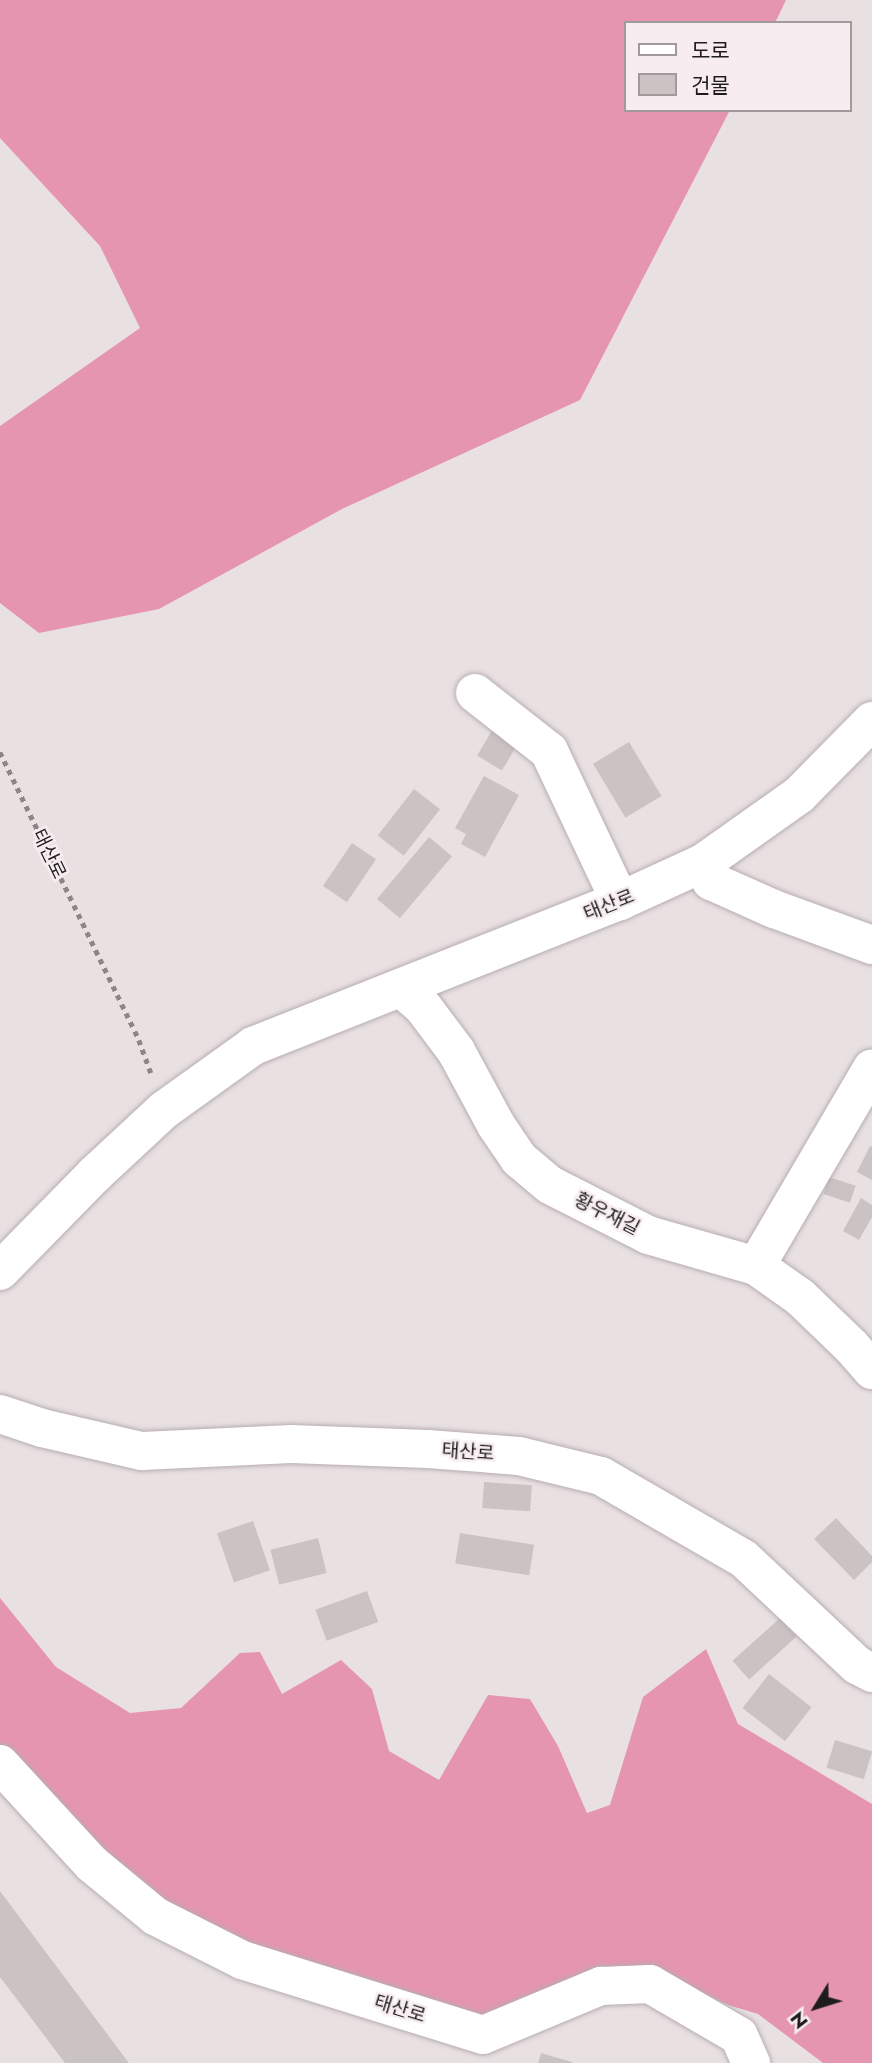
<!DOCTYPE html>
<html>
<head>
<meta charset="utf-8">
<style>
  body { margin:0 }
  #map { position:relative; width:872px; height:2063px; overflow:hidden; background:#e9e0e2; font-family:Jost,"Noto Sans KR",sans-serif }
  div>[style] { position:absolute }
  .forest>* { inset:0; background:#e595b0 }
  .building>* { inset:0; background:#cbc2c4; transform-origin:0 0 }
  .path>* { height:4.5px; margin-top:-2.25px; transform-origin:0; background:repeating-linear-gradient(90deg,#8c8687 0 5px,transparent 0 10px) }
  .roads { filter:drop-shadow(0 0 2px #b7adb0) drop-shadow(0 0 2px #b7adb0) }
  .street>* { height:38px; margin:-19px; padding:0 19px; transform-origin:19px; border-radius:19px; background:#fff }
  .secondary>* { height:38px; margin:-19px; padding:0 19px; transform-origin:19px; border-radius:19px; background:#fff }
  span { translate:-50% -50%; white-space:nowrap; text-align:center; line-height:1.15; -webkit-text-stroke:5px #f7edf0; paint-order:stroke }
  .street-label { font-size:19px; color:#1f1c1d }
  .legend { position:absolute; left:624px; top:21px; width:228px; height:91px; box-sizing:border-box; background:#f7edf0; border:2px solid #a1999c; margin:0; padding:9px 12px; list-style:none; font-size:21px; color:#1f1c1d }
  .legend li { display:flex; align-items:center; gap:14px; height:35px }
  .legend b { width:35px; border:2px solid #a1999c }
  .north { position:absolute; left:781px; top:1972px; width:70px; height:70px; -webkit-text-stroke:5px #f7edf0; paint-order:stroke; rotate:232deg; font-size:19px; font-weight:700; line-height:28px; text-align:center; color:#1f1c1d }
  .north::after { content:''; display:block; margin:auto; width:24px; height:32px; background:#1f1c1d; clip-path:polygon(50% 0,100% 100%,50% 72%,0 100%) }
</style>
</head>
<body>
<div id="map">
  <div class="forest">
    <i style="clip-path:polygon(0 0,786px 0,775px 23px,625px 23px,625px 110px,730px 110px,580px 400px,342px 509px,159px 609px,39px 633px,0 603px,0 426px,140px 328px,100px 246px,0 138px)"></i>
    <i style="clip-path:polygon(0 1598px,56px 1667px,130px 1713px,181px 1708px,240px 1653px,260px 1652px,282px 1694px,341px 1660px,372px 1689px,389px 1751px,439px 1780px,488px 1695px,530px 1699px,558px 1746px,587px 1813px,610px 1805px,643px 1697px,706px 1649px,738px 1724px,872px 1804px,872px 2063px,823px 2063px,758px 2014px,728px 2005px,650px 1969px,476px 2020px,268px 1954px,175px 1912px,105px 1856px,0 1747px)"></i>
  </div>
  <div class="building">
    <i style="left:493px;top:729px;width:29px;height:31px;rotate:31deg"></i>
    <i style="left:629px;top:742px;width:63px;height:42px;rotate:59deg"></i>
    <i style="clip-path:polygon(484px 776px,519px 795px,485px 857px,461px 844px,466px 834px,455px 828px)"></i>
    <i style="left:414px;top:789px;width:33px;height:59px;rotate:38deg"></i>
    <i style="left:429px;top:837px;width:30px;height:81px;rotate:40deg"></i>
    <i style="left:352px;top:843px;width:29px;height:52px;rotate:34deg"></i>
    <i style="clip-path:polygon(870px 1146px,872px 1147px,872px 1180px,857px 1172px)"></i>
    <i style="left:829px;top:1177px;width:28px;height:18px;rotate:18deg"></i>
    <i style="clip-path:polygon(861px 1198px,872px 1205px,872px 1217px,859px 1240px,843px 1231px)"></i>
    <i style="left:484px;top:1482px;width:48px;height:26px;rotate:4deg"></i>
    <i style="clip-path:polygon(836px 1518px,872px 1556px,872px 1562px,854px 1580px,814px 1539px)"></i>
    <i style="left:253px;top:1521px;width:52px;height:38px;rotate:71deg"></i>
    <i style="left:460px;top:1533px;width:75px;height:31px;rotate:9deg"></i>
    <i style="left:318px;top:1538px;width:36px;height:49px;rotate:76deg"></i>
    <i style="left:367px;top:1591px;width:33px;height:55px;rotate:70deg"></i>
    <i style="left:780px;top:1618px;width:25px;height:64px;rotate:48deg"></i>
    <i style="left:769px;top:1674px;width:54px;height:43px;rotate:38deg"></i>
    <i style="left:835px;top:1740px;width:39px;height:29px;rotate:17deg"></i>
    <i style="clip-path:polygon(0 1891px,129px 2063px,65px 2063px,0 1977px)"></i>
    <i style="clip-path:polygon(541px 2053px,572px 2062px,572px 2063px,538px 2063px)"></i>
  </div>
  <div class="path">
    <i style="left:0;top:752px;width:320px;rotate:64.2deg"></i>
    <i style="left:139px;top:1040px;width:35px;rotate:70deg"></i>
  </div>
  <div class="roads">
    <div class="street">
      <i style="left:475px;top:693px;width:94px;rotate:38.1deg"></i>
      <i style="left:549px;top:751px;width:166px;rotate:64.7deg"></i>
      <i style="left:703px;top:863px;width:20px;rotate:66deg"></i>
      <i style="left:711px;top:881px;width:69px;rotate:24deg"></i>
      <i style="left:774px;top:909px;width:104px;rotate:20.2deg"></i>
      <i style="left:401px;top:988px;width:29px;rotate:41deg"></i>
      <i style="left:423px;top:1007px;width:55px;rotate:53.1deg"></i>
      <i style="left:456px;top:1051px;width:84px;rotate:61.6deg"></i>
      <i style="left:496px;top:1125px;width:41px;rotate:55.9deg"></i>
      <i style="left:519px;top:1159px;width:40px;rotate:40deg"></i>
      <i style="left:550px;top:1185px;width:110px;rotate:27deg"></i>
      <i style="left:648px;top:1235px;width:112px;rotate:16deg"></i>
      <i style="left:756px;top:1266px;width:54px;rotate:35.2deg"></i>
      <i style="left:800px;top:1297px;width:71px;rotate:43.9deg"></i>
      <i style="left:851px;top:1346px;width:32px;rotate:49deg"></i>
      <i style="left:756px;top:1266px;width:229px;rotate:-59.6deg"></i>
      <i style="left:0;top:1414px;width:44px;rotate:18.4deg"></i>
      <i style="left:42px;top:1428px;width:103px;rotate:13deg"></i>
      <i style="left:142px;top:1451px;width:149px;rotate:-2.7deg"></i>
      <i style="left:291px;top:1444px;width:137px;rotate:2.1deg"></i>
      <i style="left:428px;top:1449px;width:91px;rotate:4.4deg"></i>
      <i style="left:519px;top:1456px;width:84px;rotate:13.7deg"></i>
      <i style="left:601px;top:1476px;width:165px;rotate:30.1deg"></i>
      <i style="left:744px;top:1559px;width:155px;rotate:43.2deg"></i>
      <i style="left:857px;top:1665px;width:17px;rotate:28deg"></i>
      <i style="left:0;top:1764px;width:136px;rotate:47.4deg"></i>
      <i style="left:92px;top:1864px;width:82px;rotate:39.5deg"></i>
      <i style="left:155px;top:1916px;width:97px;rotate:26.8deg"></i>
      <i style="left:242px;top:1960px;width:252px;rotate:17.3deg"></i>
      <i style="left:483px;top:2035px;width:128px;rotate:-22.6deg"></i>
      <i style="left:601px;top:1986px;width:49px;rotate:-2.3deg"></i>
      <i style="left:650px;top:1984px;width:103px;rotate:30.3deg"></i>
      <i style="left:739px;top:2036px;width:30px;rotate:66deg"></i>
    </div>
    <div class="secondary">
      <i style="left:0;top:1271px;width:134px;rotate:-45.6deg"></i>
      <i style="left:94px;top:1175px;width:96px;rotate:-42.9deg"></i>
      <i style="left:164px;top:1110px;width:110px;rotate:-35.7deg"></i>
      <i style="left:253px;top:1046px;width:395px;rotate:-21.6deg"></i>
      <i style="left:620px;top:901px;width:91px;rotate:-24.6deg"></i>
      <i style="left:703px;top:863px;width:118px;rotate:-35.3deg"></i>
      <i style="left:799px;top:795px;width:104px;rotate:-45.4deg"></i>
    </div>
  </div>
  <div class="street-label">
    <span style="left:49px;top:854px;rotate:64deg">태산로</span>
    <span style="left:609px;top:905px;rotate:-22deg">태산로</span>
    <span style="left:607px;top:1214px;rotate:27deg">황우재길</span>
    <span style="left:468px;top:1452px;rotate:4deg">태산로</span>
    <span style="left:400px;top:2009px;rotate:17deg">태산로</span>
  </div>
  <ul class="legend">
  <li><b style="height:9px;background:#fff"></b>도로</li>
  <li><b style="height:19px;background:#cbc2c4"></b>건물</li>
  </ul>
  <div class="north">N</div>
</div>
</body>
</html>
